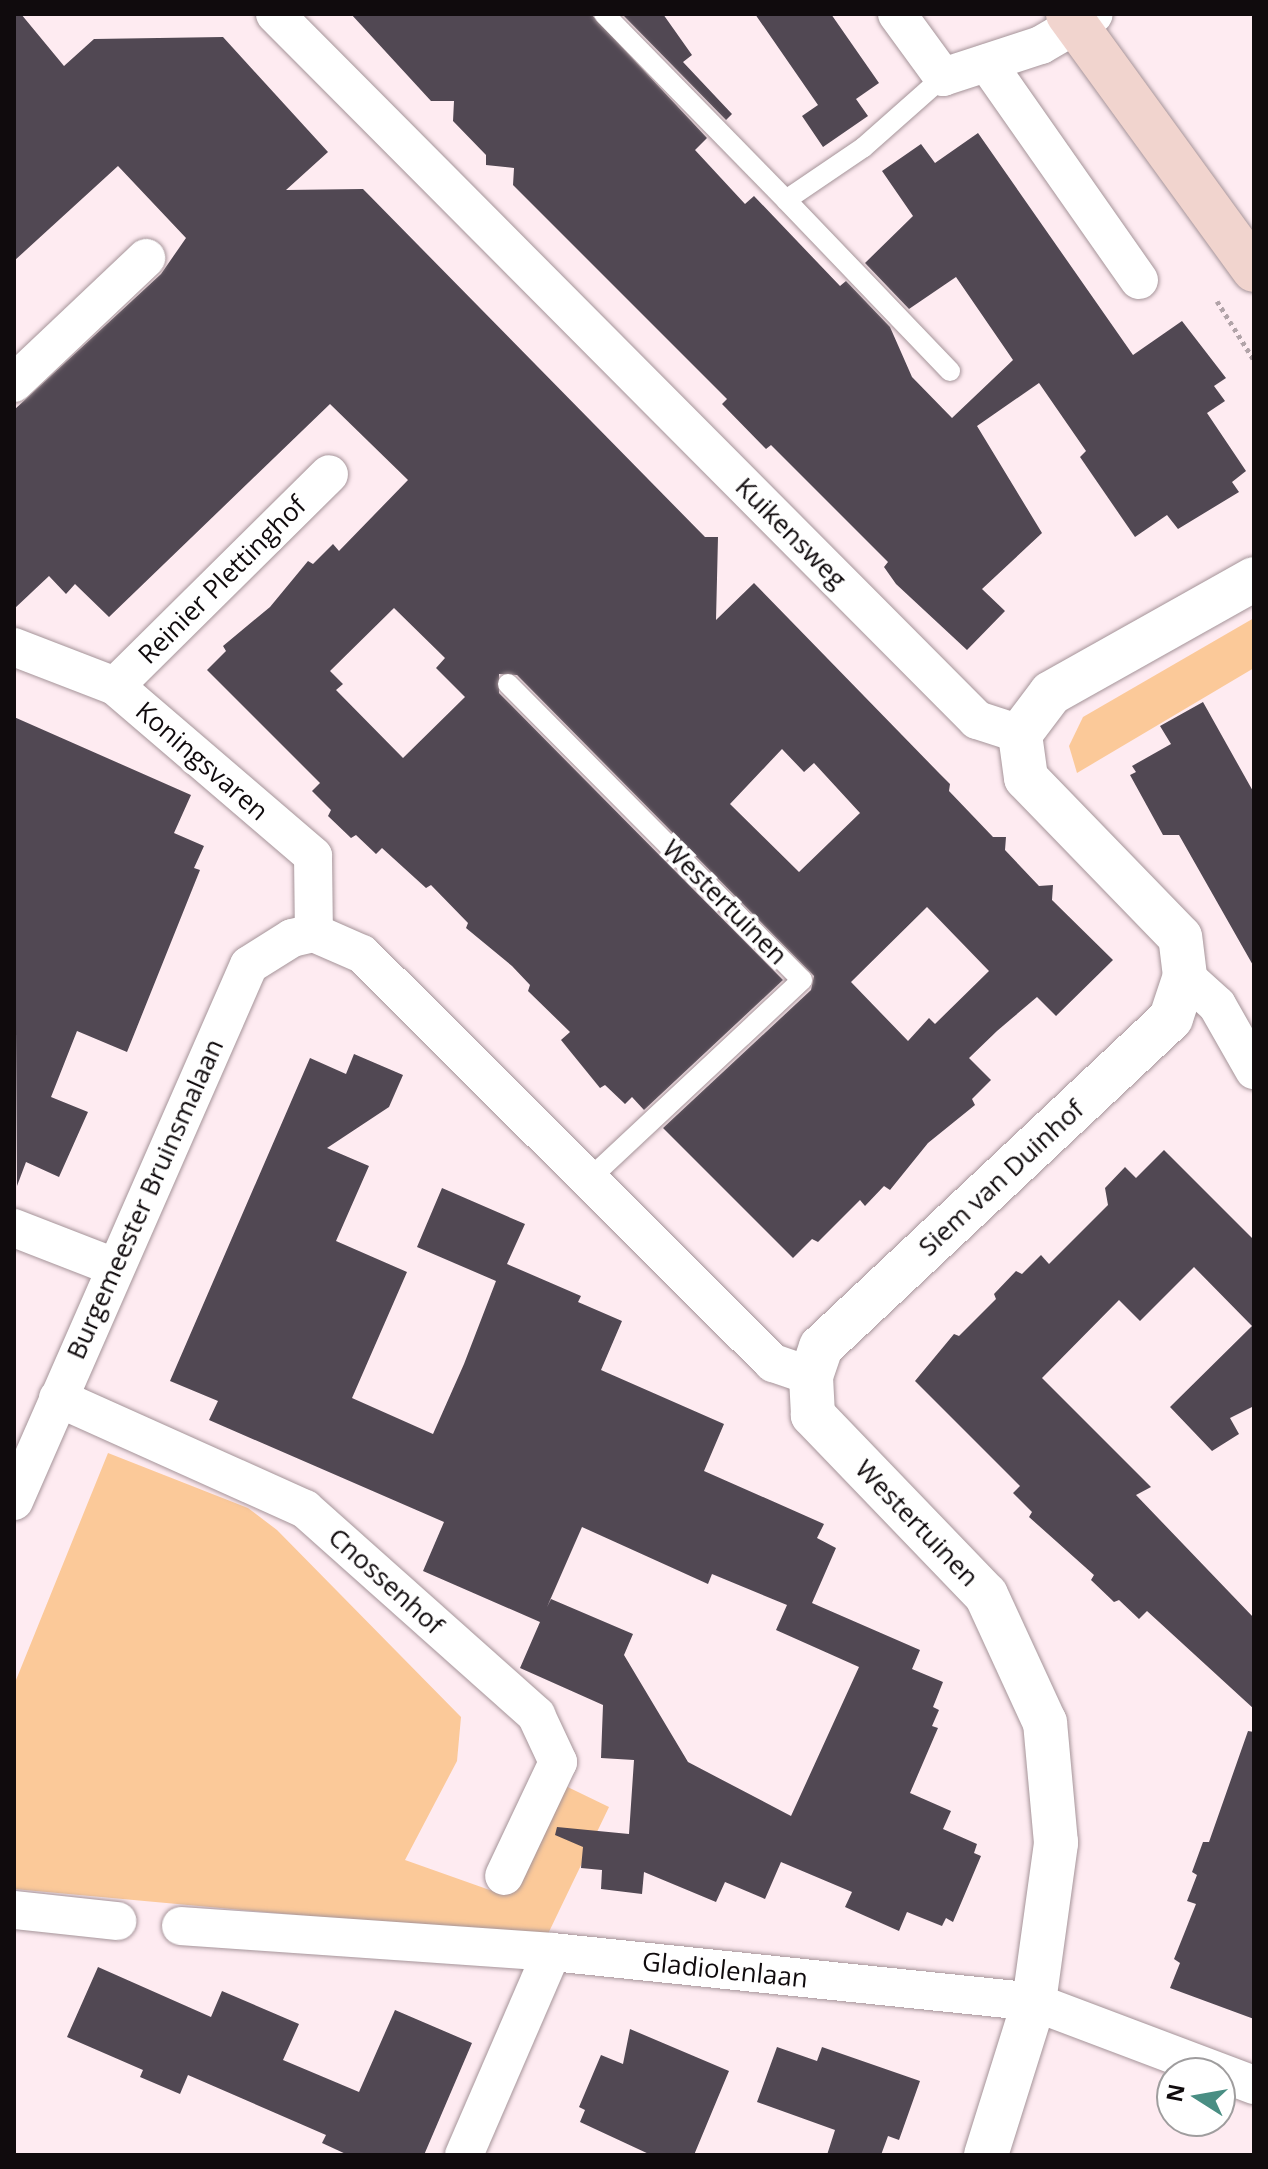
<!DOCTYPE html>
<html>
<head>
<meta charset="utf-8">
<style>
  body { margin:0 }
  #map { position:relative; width:1268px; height:2169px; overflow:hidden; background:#feebf1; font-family:"Open Sans",sans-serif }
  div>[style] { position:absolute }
  .green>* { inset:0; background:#fbc999 }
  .building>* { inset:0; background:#514853 }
  .path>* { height:5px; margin-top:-2.5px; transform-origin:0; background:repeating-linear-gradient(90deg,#b1a3a8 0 4px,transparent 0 8px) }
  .roads { filter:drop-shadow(0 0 2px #a59499) drop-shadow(0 0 2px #a59499) }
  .service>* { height:20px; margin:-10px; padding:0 10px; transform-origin:10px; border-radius:10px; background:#fff }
  .minor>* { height:38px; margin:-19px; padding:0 19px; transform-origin:19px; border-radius:19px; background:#fff }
  .tertiary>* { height:44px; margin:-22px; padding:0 22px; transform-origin:22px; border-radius:22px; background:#fff }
  .secondary>* { height:44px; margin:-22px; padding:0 22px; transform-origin:22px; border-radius:22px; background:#f1d4ce }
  span { translate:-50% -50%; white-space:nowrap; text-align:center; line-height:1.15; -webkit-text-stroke:8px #fff; paint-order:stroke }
  .street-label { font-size:26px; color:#100b0d }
  .frame { position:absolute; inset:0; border:16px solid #100b0d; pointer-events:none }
  .north { position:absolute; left:1156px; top:2057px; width:80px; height:80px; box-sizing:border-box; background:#fff; border:2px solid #9f9d9e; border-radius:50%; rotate:281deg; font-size:22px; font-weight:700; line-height:32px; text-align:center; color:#100b0d }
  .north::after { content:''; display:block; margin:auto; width:28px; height:36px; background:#498e83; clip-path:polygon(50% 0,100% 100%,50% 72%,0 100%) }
</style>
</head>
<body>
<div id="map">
  <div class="green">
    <i style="clip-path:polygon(1254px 618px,1254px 668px,1077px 773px,1069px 746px,1083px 717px)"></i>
    <i style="clip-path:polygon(108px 1453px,248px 1508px,277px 1530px,461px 1717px,457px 1761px,405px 1860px,501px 1894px,547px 1777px,609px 1807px,546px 1938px,14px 1889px,14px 1685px)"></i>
  </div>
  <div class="building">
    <i style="clip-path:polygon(evenodd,14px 14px,21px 14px,64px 66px,94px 39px,223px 37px,328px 152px,286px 190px,363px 189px,705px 537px,718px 537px,716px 620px,754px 583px,938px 772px,950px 784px,949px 791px,993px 837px,1006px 837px,1005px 850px,1039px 886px,1053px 885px,1052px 900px,1113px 960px,1056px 1016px,1037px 997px,997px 1031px,969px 1058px,991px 1080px,972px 1099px,975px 1105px,928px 1143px,890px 1190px,884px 1186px,865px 1206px,860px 1200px,818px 1242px,812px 1239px,793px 1258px,663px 1128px,811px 990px,814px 976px,517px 675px,499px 674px,499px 693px,783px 980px,644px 1110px,632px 1097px,625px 1104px,605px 1085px,600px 1088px,561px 1040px,570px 1032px,528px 991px,530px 985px,512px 966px,466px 928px,468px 923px,431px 885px,426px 888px,382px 848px,376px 854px,356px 835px,351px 838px,328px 816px,331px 810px,312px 791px,320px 783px,207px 670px,226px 651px,223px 646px,270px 607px,308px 561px,313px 564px,333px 544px,339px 551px,408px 480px,330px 404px,109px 617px,75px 584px,66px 594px,49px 576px,14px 609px,14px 410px,161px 274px,186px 238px,118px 166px,14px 261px,14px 14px,394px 608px,445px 658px,436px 668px,465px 697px,403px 758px,336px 690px,343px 684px,330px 671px,394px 608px,14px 14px,782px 749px,804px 772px,814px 763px,860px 813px,799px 872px,730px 804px,782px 749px,14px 14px,927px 907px,989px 971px,935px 1024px,929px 1018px,908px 1041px,851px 982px,927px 907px)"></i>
    <i style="clip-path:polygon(351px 14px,591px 14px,707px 138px,695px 150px,745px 204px,754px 196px,840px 286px,846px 281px,890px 327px,912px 377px,952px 418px,1013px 360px,956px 277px,909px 309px,865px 263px,913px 216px,882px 171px,921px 144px,935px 163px,978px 133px,1133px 355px,1182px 321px,1226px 378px,1214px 386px,1225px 401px,1207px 413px,1246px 471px,1232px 482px,1239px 492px,1178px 529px,1167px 515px,1135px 537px,1080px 457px,1086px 451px,1039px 383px,977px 426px,1042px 533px,982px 589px,1005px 611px,967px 650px,896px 584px,884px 567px,888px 562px,771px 445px,766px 449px,722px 404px,727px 399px,513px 185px,514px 168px,486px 165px,486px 155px,453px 121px,454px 101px,431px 101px)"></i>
    <i style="clip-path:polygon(622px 14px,663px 14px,692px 55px,683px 62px,732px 114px,726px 120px)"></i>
    <i style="clip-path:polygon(755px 14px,831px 14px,879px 83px,856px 99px,868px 116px,823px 147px,802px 116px,818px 105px)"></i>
    <i style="clip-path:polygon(1203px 702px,1254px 793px,1254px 967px,1179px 835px,1163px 835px,1130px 775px,1136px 772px,1132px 766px,1171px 744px,1160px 726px)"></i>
    <i style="clip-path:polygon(14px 717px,191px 795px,174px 833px,204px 846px,194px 868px,200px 870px,127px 1052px,77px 1031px,51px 1097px,88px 1112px,59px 1177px,26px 1162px,17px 1186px)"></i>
    <i style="clip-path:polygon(evenodd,354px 1054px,403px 1075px,389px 1107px,327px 1148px,369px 1166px,336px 1241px,407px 1272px,352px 1398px,433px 1434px,464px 1364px,496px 1281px,417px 1247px,442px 1188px,525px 1224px,507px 1264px,581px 1296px,578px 1302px,622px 1321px,601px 1370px,724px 1424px,704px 1471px,824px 1524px,817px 1538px,836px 1548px,812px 1603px,920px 1650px,912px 1669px,943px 1682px,933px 1707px,939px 1710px,932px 1726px,938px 1728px,910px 1793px,951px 1811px,943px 1829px,977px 1844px,974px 1853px,981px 1856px,953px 1922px,946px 1918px,942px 1926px,907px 1912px,899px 1931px,845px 1907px,852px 1892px,781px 1862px,765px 1899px,725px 1882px,716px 1902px,644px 1872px,642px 1894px,601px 1889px,602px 1870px,581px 1868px,583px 1847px,555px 1835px,557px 1827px,629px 1834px,634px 1760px,601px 1758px,603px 1705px,520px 1668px,540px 1622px,423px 1571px,444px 1522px,209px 1420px,218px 1401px,170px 1381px,310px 1058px,346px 1074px,354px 1054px,582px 1527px,708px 1584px,712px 1574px,787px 1605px,776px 1630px,859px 1667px,791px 1816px,688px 1762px,624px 1655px,633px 1634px,551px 1599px,547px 1607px,582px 1527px)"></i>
    <i style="clip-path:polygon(1164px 1150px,1254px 1240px,1254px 1406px,1230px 1418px,1239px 1434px,1212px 1451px,1170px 1407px,1252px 1326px,1194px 1267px,1140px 1321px,1119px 1300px,1042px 1378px,1151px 1487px,1136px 1495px,1254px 1618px,1254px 1709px,1147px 1611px,1139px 1619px,1119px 1600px,1114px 1602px,1091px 1580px,1094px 1575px,1029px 1517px,1032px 1512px,1013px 1493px,1020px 1486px,915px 1381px,954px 1334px,959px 1336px,996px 1299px,994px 1294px,1016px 1271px,1022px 1274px,1041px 1255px,1049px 1264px,1108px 1205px,1105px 1188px,1125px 1167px,1136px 1178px)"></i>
    <i style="clip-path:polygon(1248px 1731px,1254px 1732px,1254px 2019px,1170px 1988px,1180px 1963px,1174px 1959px,1196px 1904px,1187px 1901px,1197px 1875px,1192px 1872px,1203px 1842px,1209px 1842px)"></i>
    <i style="clip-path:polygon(98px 1967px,211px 2017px,222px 1991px,299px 2024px,283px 2060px,359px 2092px,395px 2010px,472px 2043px,424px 2155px,348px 2155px,322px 2143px,326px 2135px,188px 2075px,180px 2094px,140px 2077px,143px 2070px,67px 2037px)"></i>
    <i style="clip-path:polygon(630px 2029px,729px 2071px,694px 2155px,651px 2155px,580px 2122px,585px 2110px,579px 2107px,601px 2055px,623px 2064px)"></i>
    <i style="clip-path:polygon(777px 2047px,817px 2061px,822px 2047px,920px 2081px,899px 2140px,888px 2136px,881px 2155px,827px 2155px,835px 2130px,757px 2102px)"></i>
  </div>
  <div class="path">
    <i style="left:1217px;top:301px;width:70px;rotate:57.9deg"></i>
  </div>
  <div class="roads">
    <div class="service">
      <i style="left:604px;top:14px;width:260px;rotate:45.6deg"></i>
      <i style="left:943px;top:77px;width:106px;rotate:138.5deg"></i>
      <i style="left:864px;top:147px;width:94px;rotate:145.8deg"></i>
      <i style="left:786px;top:200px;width:237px;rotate:46.2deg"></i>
      <i style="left:508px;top:684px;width:417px;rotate:45.2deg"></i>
      <i style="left:802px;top:980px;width:294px;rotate:136.9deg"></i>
    </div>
    <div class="minor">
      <i style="left:275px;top:14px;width:996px;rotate:45.16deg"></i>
      <i style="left:977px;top:720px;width:45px;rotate:18deg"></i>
      <i style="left:897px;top:14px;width:78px;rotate:53.9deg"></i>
      <i style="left:943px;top:77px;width:103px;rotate:-18.1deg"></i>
      <i style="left:1041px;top:45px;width:61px;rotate:-30.3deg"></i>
      <i style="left:987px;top:63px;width:265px;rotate:55deg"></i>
      <i style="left:14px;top:383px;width:182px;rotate:-43.4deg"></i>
      <i style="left:14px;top:647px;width:108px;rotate:21.1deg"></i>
      <i style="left:115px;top:686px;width:261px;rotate:40.6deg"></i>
      <i style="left:313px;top:856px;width:77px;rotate:89.3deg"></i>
      <i style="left:115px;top:686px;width:301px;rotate:-44.7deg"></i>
      <i style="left:314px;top:933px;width:52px;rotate:23.6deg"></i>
      <i style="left:362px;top:954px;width:580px;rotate:44.86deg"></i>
      <i style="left:773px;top:1363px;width:40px;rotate:18.9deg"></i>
      <i style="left:1185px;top:976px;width:43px;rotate:42.2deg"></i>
      <i style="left:1217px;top:1005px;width:75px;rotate:60.4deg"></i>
      <i style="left:14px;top:1228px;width:105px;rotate:21.2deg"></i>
      <i style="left:58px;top:1398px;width:271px;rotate:24.2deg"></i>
      <i style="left:305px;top:1509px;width:310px;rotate:41.7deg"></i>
      <i style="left:536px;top:1715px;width:52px;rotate:64.9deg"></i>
      <i style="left:558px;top:1762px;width:126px;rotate:115.3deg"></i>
      <i style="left:14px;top:1501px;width:585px;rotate:-66.33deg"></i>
      <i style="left:249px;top:965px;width:51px;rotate:-32.1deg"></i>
      <i style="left:292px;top:938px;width:23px;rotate:-13deg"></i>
      <i style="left:14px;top:1910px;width:104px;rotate:6.1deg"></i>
      <i style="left:181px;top:1926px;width:372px;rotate:4deg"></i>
      <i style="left:552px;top:1952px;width:485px;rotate:5.9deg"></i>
      <i style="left:1034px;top:2002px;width:235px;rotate:20.7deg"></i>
      <i style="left:464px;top:2155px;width:221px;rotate:-66.6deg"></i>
    </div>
    <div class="tertiary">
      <i style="left:986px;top:2155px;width:160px;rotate:-72.6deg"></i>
      <i style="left:1034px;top:2002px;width:161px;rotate:-82.1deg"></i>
      <i style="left:1056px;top:1843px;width:121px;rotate:-95.2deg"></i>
      <i style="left:1045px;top:1723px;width:141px;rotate:-114.7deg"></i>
      <i style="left:986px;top:1595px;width:250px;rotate:-133.9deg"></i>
      <i style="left:813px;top:1415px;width:39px;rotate:-93deg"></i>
      <i style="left:811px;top:1376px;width:31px;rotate:-71deg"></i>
      <i style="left:821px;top:1347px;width:480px;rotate:-43.2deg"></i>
      <i style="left:1171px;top:1018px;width:44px;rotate:-71.6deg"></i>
      <i style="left:1185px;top:976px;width:39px;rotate:-97deg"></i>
      <i style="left:1180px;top:937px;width:221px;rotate:-134.1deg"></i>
      <i style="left:1026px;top:778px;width:44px;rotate:-97.8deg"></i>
      <i style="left:1020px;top:734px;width:51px;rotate:-52.9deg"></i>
      <i style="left:1051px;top:693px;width:233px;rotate:-29.3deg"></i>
    </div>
    <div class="secondary">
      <i style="left:1068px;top:14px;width:316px;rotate:54deg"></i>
    </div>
  </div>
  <div class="street-label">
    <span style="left:791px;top:533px;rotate:45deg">Kuikensweg</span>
    <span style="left:222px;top:580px;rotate:-45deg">Reinier Plettinghof</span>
    <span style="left:202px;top:761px;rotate:41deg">Koningsvaren</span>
    <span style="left:725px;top:902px;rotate:45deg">Westertuinen</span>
    <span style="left:1001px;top:1178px;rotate:-43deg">Siem van Duinhof</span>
    <span style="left:145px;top:1199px;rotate:-66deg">Burgemeester Bruinsmalaan</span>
    <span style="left:917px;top:1523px;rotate:46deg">Westertuinen</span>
    <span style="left:386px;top:1581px;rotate:42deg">Cnossenhof</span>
    <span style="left:725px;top:1970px;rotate:6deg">Gladiolenlaan</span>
  </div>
  <div class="frame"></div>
  <div class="north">N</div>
</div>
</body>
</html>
